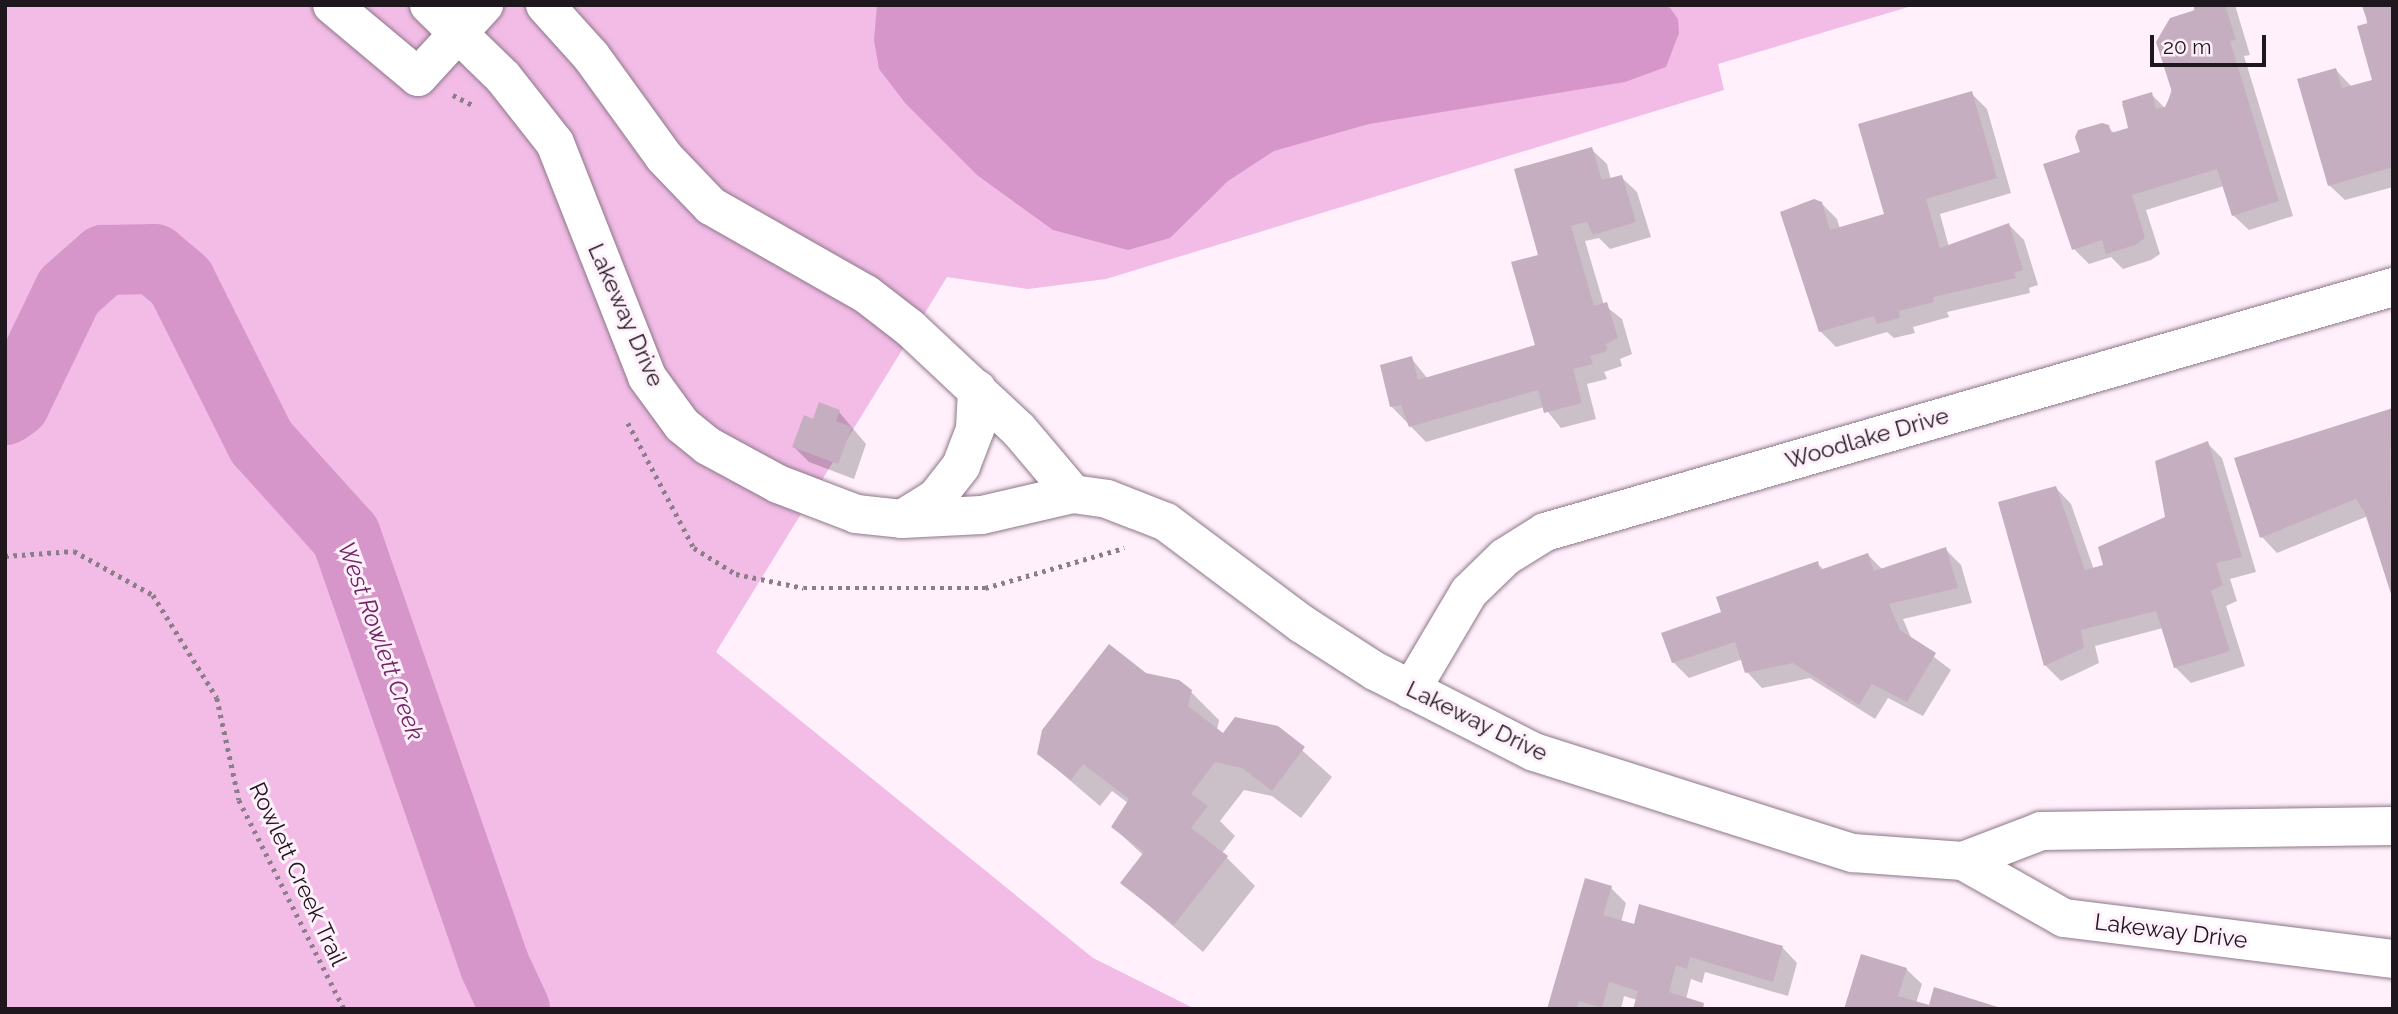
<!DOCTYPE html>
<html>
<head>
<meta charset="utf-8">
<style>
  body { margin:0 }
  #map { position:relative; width:2398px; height:1014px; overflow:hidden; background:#fff0fb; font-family:Raleway,sans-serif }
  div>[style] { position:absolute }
  .green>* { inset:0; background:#f2bce6 }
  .water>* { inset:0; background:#d796ca }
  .shadow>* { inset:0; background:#0003 }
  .river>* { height:70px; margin:-35px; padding:0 35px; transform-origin:35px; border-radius:35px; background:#d796ca }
  .building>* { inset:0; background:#c5aec0 }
  .path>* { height:4.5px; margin-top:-2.25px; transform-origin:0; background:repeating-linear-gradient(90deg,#8a7f88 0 3.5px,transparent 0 8.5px) }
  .roads { filter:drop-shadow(0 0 2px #8d7788) drop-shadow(0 0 2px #8d7788) }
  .minor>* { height:38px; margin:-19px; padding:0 19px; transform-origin:19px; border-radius:19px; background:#fff }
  span { translate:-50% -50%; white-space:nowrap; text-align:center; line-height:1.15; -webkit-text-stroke:6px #fff0fb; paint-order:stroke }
  .street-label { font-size:23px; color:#1f171e }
  .water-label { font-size:24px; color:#712566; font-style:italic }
  .frame { position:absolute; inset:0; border:7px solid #1f171e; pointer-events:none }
  .scale { position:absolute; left:2150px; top:35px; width:116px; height:32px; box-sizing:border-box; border:4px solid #1f171e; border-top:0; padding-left:9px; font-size:21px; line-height:24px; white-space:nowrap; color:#1f171e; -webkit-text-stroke:5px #fff0fb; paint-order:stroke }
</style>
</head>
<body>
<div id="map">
  <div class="green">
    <i style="clip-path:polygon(5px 5px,1915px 5px,1718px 64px,1724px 90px,1106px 279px,1028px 289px,947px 277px,716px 652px,1093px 958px,1195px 1009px,5px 1009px)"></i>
  </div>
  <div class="water">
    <i style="clip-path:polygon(877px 5px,1668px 5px,1678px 19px,1679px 33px,1666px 67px,1625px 82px,1369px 124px,1274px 151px,1228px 181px,1170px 238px,1128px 250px,1053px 230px,977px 175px,906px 104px,879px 69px,874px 40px)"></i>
  </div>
  <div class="shadow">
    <i style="clip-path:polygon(2195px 5px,2235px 5px,2250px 55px,2244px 56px,2293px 216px,2249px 230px,2233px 215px,2224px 186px,2146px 210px,2160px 254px,2151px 260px,2123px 269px,2111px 257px,2089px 264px,2074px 249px,2082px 153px,2108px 127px,2115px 134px,2130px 130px,2122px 104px,2151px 94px,2166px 109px)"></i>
    <i style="clip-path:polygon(2393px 5px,2393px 187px,2345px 200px,2329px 185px,2336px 70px,2352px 87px,2374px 81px,2365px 7px)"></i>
    <i style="clip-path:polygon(1971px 93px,1987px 109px,2011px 193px,1940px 214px,1949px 247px,2009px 225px,2024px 240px,2038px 285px,2029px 288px,2030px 293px,1947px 312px,1949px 317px,1913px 327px,1915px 333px,1894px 338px,1887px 332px,1836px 347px,1820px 331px,1821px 203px,1837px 219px,1840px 229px,1886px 215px)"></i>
    <i style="clip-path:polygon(1591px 149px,1607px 164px,1611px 180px,1621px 177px,1637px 192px,1651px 237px,1610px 249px,1599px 238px,1585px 241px,1604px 305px,1622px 319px,1632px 354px,1620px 359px,1622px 366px,1604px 372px,1607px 379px,1587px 384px,1596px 419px,1561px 428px,1544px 407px,1426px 442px,1391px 406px,1411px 358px,1428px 379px,1537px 346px,1540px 256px)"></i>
    <i style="clip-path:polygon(2393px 410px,2393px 593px,2368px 516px,2277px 553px,2262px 537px)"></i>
    <i style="clip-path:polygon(839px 412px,866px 444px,854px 479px,809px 462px,794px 447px,814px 421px)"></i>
    <i style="clip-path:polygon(2207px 443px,2222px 458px,2256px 572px,2230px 579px,2237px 601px,2226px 606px,2245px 666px,2191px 683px,2175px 667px,2163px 628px,2095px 646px,2099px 663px,2061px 681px,2046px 666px,2000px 503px,2056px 488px,2071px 504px,2094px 570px,2105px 566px,2167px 518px)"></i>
    <i style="clip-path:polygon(1945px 549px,1961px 565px,1972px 603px,1903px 619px,1912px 640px,1951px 670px,1923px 716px,1888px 698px,1875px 719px,1810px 678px,1762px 688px,1747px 672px,1743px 659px,1689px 678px,1673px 662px,1723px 613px,1817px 563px,1824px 570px,1868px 555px,1883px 570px)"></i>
    <i style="clip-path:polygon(1145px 674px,1190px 691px,1219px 720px,1217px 730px,1223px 736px,1277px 728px,1332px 777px,1301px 818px,1272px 796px,1244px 790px,1220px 821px,1235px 836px,1222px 853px,1255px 886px,1203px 952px,1123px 883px,1144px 856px,1113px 827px,1128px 803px,1112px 791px,1100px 806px,1039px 754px)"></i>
    <i style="clip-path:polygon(1611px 888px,1626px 903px,1621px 922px,1782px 947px,1797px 963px,1788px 996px,1705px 972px,1702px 983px,1691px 979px,1686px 999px,1708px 1009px,1634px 1009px,1637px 1000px,1624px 996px,1621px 1009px,1548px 1009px)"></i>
    <i style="clip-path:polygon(1906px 969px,1922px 984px,1916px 1003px,1930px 1007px,1845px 1009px)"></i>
  </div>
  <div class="river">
    <i style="left:5px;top:410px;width:12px;rotate:-35deg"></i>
    <i style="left:15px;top:403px;width:124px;rotate:-64.3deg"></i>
    <i style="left:69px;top:291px;width:47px;rotate:-41.5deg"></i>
    <i style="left:104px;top:260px;width:50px;rotate:-1.1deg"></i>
    <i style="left:154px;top:259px;width:35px;rotate:40deg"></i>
    <i style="left:181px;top:282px;width:179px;rotate:63.4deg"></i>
    <i style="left:261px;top:442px;width:127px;rotate:47.9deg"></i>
    <i style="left:346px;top:536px;width:453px;rotate:70.9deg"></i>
    <i style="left:494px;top:964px;width:50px;rotate:65deg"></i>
  </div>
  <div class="building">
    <i style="clip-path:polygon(2193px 5px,2225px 5px,2236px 40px,2230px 41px,2279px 201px,2232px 216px,2217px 169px,2132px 195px,2145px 238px,2135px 245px,2106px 254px,2102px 240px,2072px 250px,2043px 164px,2080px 152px,2075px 137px,2078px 130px,2102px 123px,2109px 125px,2111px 133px,2128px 128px,2122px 101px,2152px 92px,2156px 109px,2165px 107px,2172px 92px,2156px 42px,2170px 18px,2195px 10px)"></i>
    <i style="clip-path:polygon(2393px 5px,2393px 167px,2328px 186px,2297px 79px,2336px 68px,2342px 88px,2372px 80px,2357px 26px,2368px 23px,2362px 6px)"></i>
    <i style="clip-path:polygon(1972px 91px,1997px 178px,1926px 199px,1940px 248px,2009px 223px,2023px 270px,2014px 273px,2016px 278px,1933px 297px,1934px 302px,1899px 311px,1900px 318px,1877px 324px,1874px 316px,1819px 332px,1780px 212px,1814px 199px,1822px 202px,1830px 230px,1884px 214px,1858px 124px)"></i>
    <i style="clip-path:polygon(1592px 147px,1602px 180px,1622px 175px,1636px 222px,1593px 235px,1587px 222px,1571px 226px,1594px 306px,1607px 302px,1618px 338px,1606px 344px,1607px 351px,1590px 356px,1593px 364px,1573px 369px,1582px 403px,1544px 413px,1538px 390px,1409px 427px,1401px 405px,1390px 407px,1380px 365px,1412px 356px,1418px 380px,1535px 345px,1511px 262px,1538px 255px,1514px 169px)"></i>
    <i style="clip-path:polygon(819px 402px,840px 410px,836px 421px,852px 427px,838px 464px,792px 447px,804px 415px,813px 419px)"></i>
    <i style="clip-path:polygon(2393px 408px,2390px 455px,2392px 597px,2365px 513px,2356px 499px,2260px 538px,2234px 458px)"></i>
    <i style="clip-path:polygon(2208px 441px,2242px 557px,2216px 563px,2223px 585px,2211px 591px,2230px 651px,2174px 668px,2156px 611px,2081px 630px,2084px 648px,2044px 666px,1998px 502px,2056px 486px,2085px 570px,2103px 565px,2098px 547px,2165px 517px,2155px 461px)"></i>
    <i style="clip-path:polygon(1946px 547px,1958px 588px,1889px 604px,1900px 630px,1936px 653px,1907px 702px,1872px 684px,1859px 705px,1793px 663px,1745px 673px,1735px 642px,1672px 663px,1661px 633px,1721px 612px,1716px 597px,1818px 561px,1820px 570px,1868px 553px,1874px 571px)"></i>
    <i style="clip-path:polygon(1109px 644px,1146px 673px,1179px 680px,1192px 690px,1188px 706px,1223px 733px,1235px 717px,1278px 726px,1305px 747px,1272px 791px,1242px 768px,1215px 762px,1191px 794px,1208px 806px,1191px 828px,1228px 856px,1174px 925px,1120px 883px,1144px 852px,1111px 827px,1129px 799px,1083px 764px,1071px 780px,1037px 754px,1042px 730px)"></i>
    <i style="clip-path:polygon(1585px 878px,1612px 886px,1603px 915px,1634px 924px,1639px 904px,1783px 946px,1773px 982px,1690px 957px,1687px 969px,1676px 965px,1669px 992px,1704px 1003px,1703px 1009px,1633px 1009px,1638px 991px,1609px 982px,1602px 1008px,1579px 1001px,1576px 1009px,1547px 1009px)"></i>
    <i style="clip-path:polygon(1861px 954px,1907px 968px,1898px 996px,1929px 1005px,1934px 987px,2004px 1009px,1844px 1009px)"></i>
  </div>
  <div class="path">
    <i style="left:453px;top:95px;width:22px;rotate:27deg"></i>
    <i style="left:628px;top:423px;width:141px;rotate:62.2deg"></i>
    <i style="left:694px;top:548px;width:49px;rotate:31.8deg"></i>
    <i style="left:736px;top:574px;width:69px;rotate:11.6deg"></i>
    <i style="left:804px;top:588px;width:181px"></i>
    <i style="left:985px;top:588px;width:145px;rotate:-16.1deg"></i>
    <i style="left:5px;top:556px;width:69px;rotate:-4.1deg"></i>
    <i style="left:74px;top:551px;width:90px;rotate:29.1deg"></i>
    <i style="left:153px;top:595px;width:121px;rotate:58.1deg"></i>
    <i style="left:217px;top:698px;width:104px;rotate:77.8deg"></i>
    <i style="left:239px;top:800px;width:234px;rotate:63.3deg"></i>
  </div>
  <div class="roads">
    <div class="minor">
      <i style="left:332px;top:5px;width:112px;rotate:39.9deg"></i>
      <i style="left:418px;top:77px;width:98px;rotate:-47.5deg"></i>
      <i style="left:429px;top:5px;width:103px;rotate:44.2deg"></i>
      <i style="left:503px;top:77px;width:84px;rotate:51.8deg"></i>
      <i style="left:555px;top:143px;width:251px;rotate:68.5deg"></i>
      <i style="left:647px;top:377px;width:59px;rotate:53.9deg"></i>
      <i style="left:682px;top:425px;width:33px;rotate:39deg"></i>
      <i style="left:708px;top:446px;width:80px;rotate:28.5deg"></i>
      <i style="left:778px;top:484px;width:84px;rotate:21deg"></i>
      <i style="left:856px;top:514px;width:46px;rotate:6.2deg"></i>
      <i style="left:902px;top:519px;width:80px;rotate:-2.9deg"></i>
      <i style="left:982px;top:515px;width:93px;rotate:-13deg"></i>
      <i style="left:1073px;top:494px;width:34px;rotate:8deg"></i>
      <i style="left:1107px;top:499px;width:63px;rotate:21.3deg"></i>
      <i style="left:1166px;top:522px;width:170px;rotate:36.9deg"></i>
      <i style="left:1302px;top:624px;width:87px;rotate:32.8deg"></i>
      <i style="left:1375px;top:671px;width:178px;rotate:27deg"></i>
      <i style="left:1534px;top:752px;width:335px;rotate:17.6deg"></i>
      <i style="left:1853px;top:853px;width:110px;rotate:4.2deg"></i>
      <i style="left:1963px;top:861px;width:116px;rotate:29.4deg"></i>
      <i style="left:2064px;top:918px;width:332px;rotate:7.1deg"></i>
      <i style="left:545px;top:5px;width:69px;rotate:48deg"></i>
      <i style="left:591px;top:56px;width:125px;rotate:54.1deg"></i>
      <i style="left:664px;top:157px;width:68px;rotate:46.2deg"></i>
      <i style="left:711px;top:206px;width:178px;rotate:29.6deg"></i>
      <i style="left:866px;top:294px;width:56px;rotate:37.7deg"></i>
      <i style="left:910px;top:328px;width:149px;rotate:43.1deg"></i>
      <i style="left:1019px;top:430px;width:84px;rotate:49.8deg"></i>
      <i style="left:902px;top:519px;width:40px;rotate:-32deg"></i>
      <i style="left:936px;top:498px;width:41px;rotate:-52deg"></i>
      <i style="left:961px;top:466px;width:40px;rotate:-69deg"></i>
      <i style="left:975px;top:429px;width:40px;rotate:-87.1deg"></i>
      <i style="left:1411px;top:690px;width:114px;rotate:-59.4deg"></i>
      <i style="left:1469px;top:592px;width:50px;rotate:-44.2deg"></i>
      <i style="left:1505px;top:557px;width:47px;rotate:-32deg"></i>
      <i style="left:1545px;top:532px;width:883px;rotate:-16.11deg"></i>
      <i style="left:1963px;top:861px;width:84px;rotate:-21deg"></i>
      <i style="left:2041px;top:831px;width:352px;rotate:-0.8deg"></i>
    </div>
  </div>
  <div class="street-label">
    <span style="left:626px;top:315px;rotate:66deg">Lakeway Drive</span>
    <span style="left:1867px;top:438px;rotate:-16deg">Woodlake Drive</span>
    <span style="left:1477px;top:721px;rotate:26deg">Lakeway Drive</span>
    <span style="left:298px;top:874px;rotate:65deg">Rowlett Creek Trail</span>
    <span style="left:2171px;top:931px;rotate:7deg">Lakeway Drive</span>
  </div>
  <div class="water-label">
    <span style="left:381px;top:641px;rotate:70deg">West Rowlett Creek</span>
  </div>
  <div class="frame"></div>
  <div class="scale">20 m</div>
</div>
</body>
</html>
